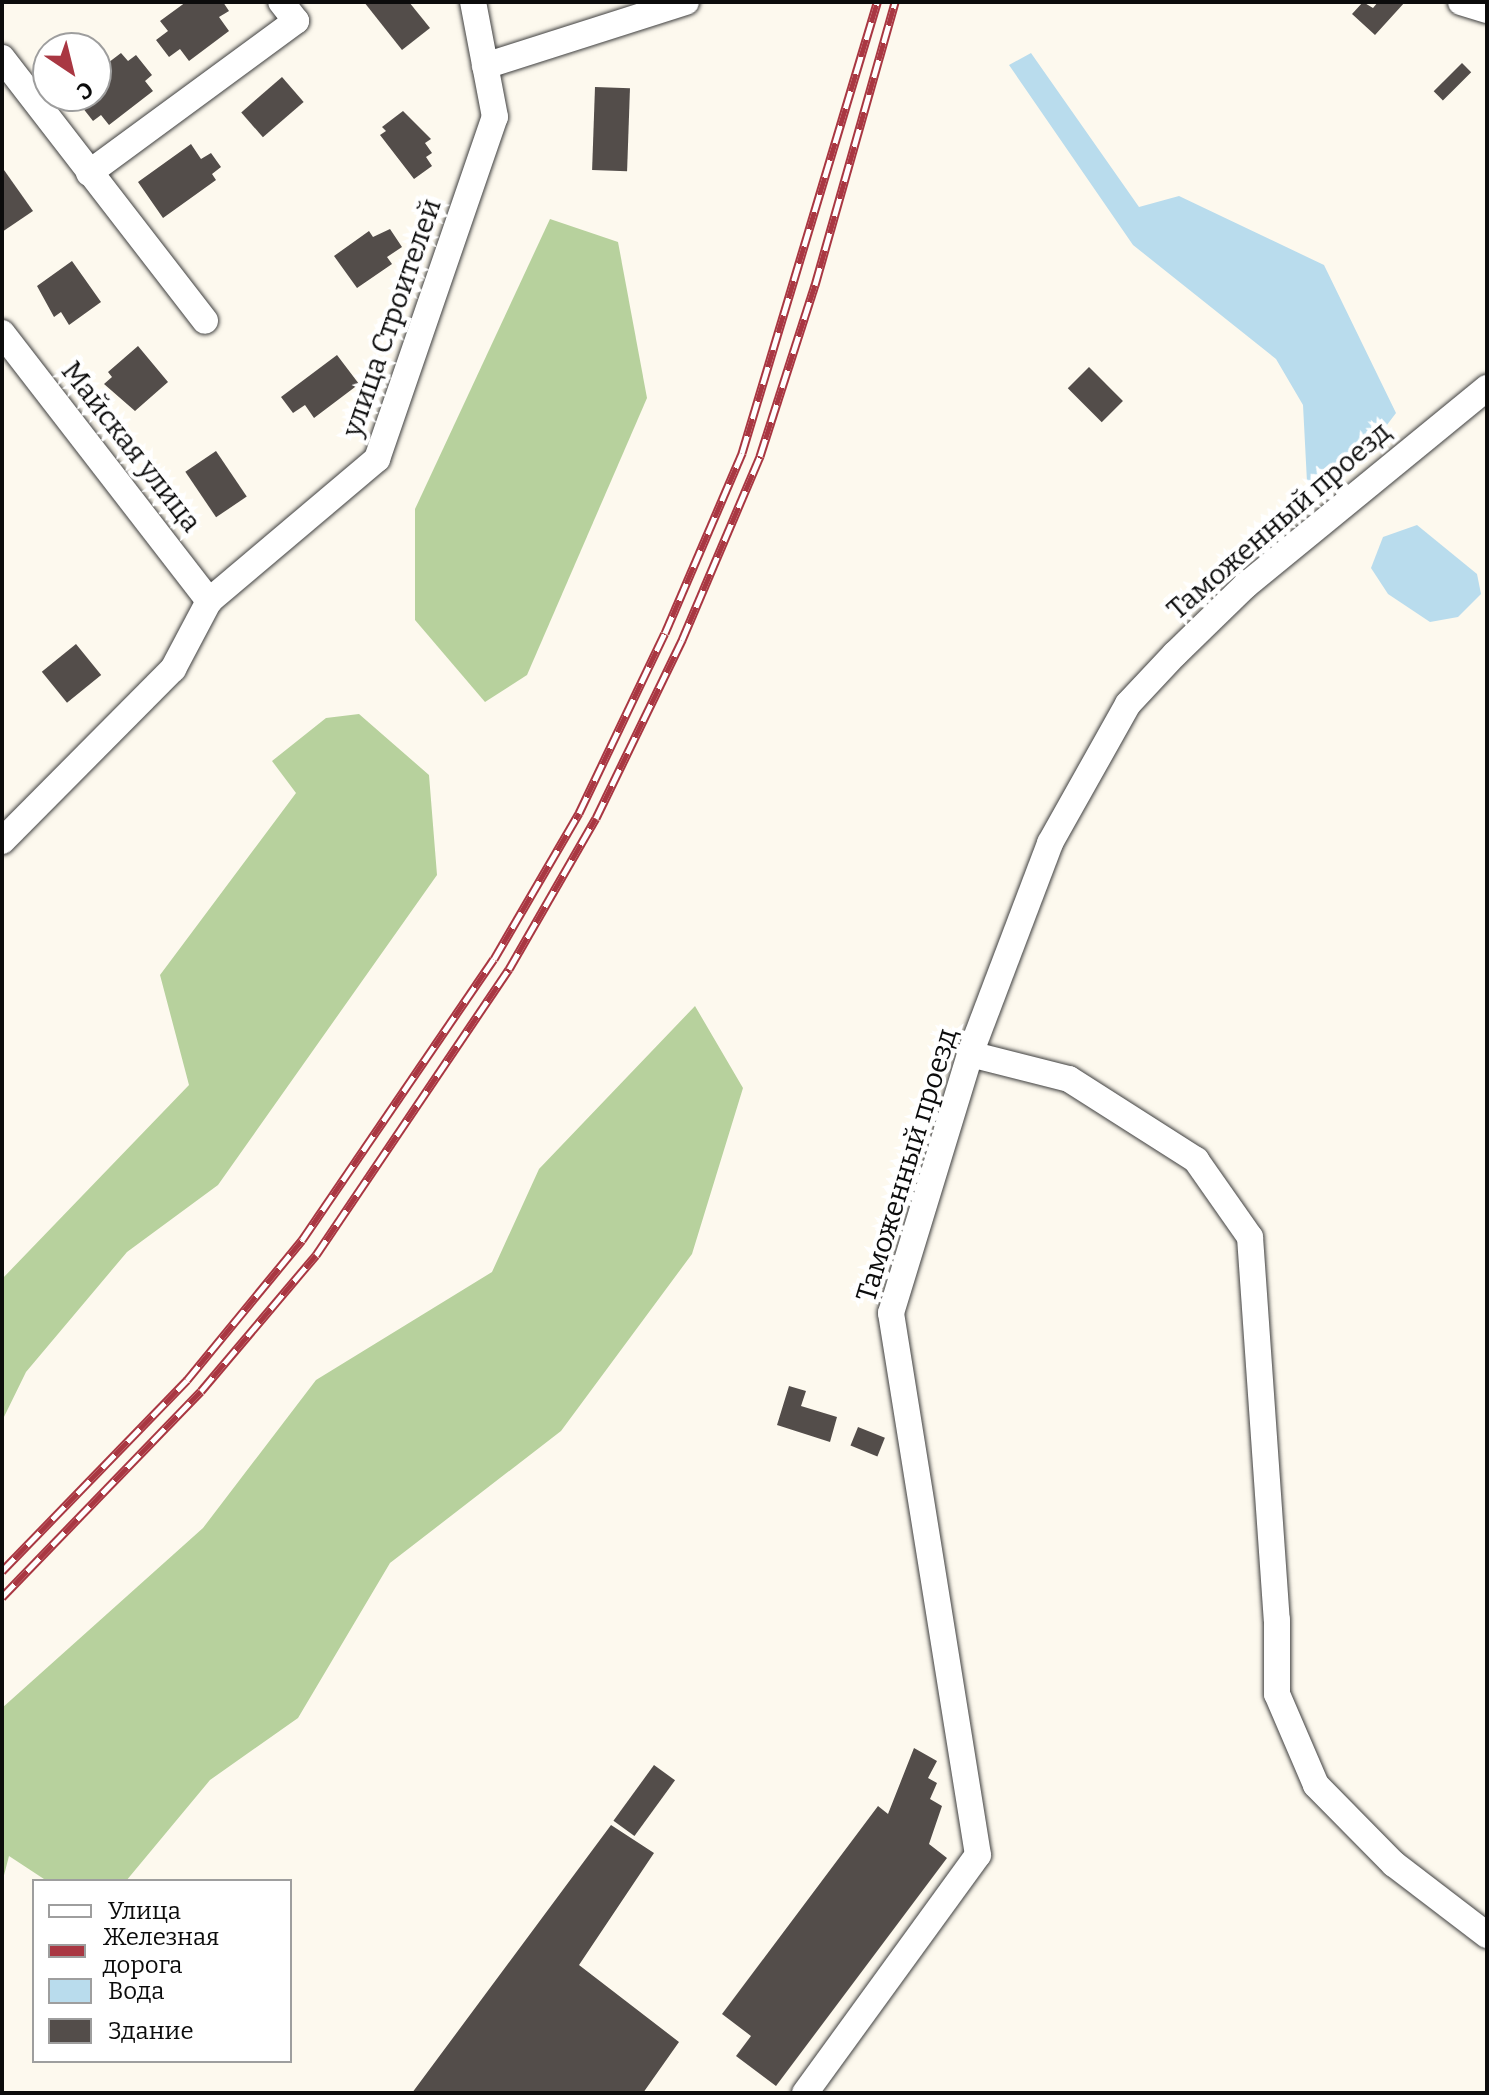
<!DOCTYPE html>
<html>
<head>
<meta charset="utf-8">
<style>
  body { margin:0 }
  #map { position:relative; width:1489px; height:2095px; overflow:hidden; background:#fdf9ee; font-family:Bitter,serif }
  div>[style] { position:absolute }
  .forest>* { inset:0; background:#b7d19d }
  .water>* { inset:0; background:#b9dced }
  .building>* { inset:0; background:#534d4a; transform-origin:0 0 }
  .roads { filter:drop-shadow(0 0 2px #3f3f3f) drop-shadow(0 0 2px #3f3f3f) }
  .street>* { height:26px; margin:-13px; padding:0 13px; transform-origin:13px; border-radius:13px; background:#fff }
  .rail>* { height:9px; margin-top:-4.5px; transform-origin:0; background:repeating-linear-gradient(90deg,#fff 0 18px,#a93742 0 36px); box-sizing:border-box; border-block:2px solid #a93742 }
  span { translate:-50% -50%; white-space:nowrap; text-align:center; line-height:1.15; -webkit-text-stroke:8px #fff; paint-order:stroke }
  .street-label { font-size:28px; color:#0c0c0c }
  .frame { position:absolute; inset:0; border:4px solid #0c0c0c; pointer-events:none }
  .legend { position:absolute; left:32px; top:1879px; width:260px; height:184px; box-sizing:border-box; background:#fff; border:2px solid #9e9e9e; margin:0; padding:10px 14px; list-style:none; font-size:24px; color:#0c0c0c }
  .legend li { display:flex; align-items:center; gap:16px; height:40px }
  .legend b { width:40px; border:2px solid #9e9e9e }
  .north { position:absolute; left:32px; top:32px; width:80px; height:80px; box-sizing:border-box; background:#fff; border:2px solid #9e9e9e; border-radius:50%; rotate:145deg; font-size:22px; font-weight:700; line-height:32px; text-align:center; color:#0c0c0c }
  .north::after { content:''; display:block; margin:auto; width:28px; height:36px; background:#a93742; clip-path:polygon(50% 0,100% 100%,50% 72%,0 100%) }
</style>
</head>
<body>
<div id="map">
  <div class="forest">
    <i style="clip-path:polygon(550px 219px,618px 242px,647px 398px,527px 675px,485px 702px,415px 620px,415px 509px)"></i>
    <i style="clip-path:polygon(359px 714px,429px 775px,437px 875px,218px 1185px,127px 1252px,26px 1372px,2px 1421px,2px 1279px,189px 1085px,160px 975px,296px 793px,272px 761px,326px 718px)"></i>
    <i style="clip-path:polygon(695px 1006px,743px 1088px,692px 1254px,561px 1431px,390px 1563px,298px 1718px,210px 1780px,126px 1881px,47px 1881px,9px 1856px,2px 1883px,2px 1708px,203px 1528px,316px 1380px,492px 1272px,539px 1169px)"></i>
  </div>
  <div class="water">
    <i style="clip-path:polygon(1031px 53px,1139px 207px,1179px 196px,1324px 265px,1396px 413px,1368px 450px,1307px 482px,1303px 405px,1276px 359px,1133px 245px,1009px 65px)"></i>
    <i style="clip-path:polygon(1417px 525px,1477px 574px,1481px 594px,1458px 617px,1430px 622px,1388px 594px,1371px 568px,1383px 537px)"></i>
  </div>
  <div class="building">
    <i style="clip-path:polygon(186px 2px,223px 2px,229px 11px,219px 17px,229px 31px,189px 61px,180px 49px,169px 57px,156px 40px,168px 31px,160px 21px)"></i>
    <i style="clip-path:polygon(364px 2px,409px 2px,430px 28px,402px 50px)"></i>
    <i style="clip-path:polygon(1363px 2px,1373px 8px,1378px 2px,1405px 2px,1375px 35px,1352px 14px)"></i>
    <i style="clip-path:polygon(121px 53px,128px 61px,136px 55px,152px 75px,145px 81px,153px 91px,109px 125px,101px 115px,93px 121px,75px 98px,96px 96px,96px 72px)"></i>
    <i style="left:1462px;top:63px;width:13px;height:40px;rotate:45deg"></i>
    <i style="left:282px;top:77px;width:33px;height:54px;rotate:49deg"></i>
    <i style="left:595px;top:87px;width:35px;height:83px;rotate:2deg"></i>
    <i style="clip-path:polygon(403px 111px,431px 139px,425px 143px,432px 153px,426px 157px,432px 166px,414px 179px,380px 135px,386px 131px,382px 127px)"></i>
    <i style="clip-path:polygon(191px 144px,201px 159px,211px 153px,221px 167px,212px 174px,216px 180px,163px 218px,138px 182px)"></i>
    <i style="clip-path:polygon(4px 170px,33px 211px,2px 232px,2px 171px)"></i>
    <i style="clip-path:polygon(390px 229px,402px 247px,387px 257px,392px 264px,357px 288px,334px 256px,369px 231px,373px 237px)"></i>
    <i style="clip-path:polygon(72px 261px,101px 302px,69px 325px,61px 312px,54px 317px,37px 286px)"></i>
    <i style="clip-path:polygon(138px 346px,168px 382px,135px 411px,104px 384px,112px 377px,108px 372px)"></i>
    <i style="clip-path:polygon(337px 355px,359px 384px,314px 418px,305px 405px,293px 413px,281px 397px)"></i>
    <i style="left:1089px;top:367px;width:48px;height:30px;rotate:45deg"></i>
    <i style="left:216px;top:451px;width:55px;height:37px;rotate:56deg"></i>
    <i style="left:76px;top:644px;width:40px;height:44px;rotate:51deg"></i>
    <i style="clip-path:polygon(789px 1386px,806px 1391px,801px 1406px,837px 1417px,830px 1442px,777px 1425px)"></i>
    <i style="left:858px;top:1427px;width:29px;height:20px;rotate:22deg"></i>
    <i style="clip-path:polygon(914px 1748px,937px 1761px,928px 1778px,937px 1783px,930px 1799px,942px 1806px,929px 1844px,947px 1858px,776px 2086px,736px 2056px,751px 2036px,722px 2014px,878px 1806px,888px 1814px)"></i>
    <i style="left:654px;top:1765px;width:26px;height:69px;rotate:36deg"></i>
    <i style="clip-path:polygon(611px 1825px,654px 1853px,579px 1965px,679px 2042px,643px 2093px,412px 2093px)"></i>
  </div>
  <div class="roads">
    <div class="street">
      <i style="left:1461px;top:2px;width:27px;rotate:17deg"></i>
      <i style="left:2px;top:58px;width:332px;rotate:52.3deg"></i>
      <i style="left:485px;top:66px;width:211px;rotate:-17.7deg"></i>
      <i style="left:89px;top:173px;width:257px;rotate:-36.3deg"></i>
      <i style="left:296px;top:21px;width:24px;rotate:-128deg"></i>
      <i style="left:2px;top:333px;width:339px;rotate:52.3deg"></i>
      <i style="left:2px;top:841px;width:243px;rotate:-45.2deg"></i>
      <i style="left:173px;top:669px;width:77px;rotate:-62.1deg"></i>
      <i style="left:209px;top:601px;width:220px;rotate:-40.2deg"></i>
      <i style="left:377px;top:459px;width:362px;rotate:-71deg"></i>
      <i style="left:495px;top:117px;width:117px;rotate:-100.8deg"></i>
      <i style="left:970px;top:1054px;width:102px;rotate:14.2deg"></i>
      <i style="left:1069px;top:1079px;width:151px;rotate:32.5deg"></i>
      <i style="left:1196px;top:1160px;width:94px;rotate:55deg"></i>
      <i style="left:1250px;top:1237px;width:384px;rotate:86deg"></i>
      <i style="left:1277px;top:1620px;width:74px;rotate:90deg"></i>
      <i style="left:1277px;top:1694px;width:99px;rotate:66.8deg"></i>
      <i style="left:1316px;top:1785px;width:111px;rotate:45.4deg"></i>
      <i style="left:1394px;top:1864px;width:117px;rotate:37.4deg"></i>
      <i style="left:805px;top:2093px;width:294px;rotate:-54deg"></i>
      <i style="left:978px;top:1855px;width:549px;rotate:-99.12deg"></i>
      <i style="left:891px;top:1313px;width:271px;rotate:-73deg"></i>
      <i style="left:970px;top:1054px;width:226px;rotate:-69.2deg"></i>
      <i style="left:1050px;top:843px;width:159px;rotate:-60.7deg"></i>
      <i style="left:1128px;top:704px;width:69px;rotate:-46.8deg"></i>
      <i style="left:1175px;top:654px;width:98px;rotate:-44.2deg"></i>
      <i style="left:1245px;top:586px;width:313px;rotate:-39.3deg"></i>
    </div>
  </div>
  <div class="rail">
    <i style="left:2px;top:1571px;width:266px;rotate:-45.9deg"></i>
    <i style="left:187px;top:1380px;width:181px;rotate:-50.6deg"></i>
    <i style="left:302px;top:1240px;width:340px;rotate:-55.7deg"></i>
    <i style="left:494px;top:959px;width:169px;rotate:-59.8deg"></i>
    <i style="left:579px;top:813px;width:199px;rotate:-64.5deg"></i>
    <i style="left:665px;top:633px;width:196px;rotate:-66.8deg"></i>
    <i style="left:742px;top:453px;width:471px;rotate:-73.3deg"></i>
    <i style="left:2px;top:1597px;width:286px;rotate:-46deg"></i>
    <i style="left:201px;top:1391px;width:178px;rotate:-49.8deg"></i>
    <i style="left:316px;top:1255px;width:345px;rotate:-56deg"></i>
    <i style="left:509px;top:969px;width:174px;rotate:-60.1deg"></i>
    <i style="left:596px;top:818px;width:198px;rotate:-64.2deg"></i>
    <i style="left:682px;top:640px;width:200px;rotate:-67deg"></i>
    <i style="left:760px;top:456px;width:180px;rotate:-72.2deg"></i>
    <i style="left:815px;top:285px;width:294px;rotate:-74.2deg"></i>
  </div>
  <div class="street-label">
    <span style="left:392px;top:318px;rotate:-71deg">улица Строителей</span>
    <span style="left:131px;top:447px;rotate:52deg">Майская улица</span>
    <span style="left:1279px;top:521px;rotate:-41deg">Таможенный проезд</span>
    <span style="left:907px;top:1165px;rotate:-73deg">Таможенный проезд</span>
  </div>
  <div class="frame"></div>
  <ul class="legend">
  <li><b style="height:10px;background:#fff"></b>Улица</li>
  <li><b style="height:10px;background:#a93742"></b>Железная дорога</li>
  <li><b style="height:22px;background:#b9dced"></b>Вода</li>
  <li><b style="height:22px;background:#534d4a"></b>Здание</li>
  </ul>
  <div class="north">С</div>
</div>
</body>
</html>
